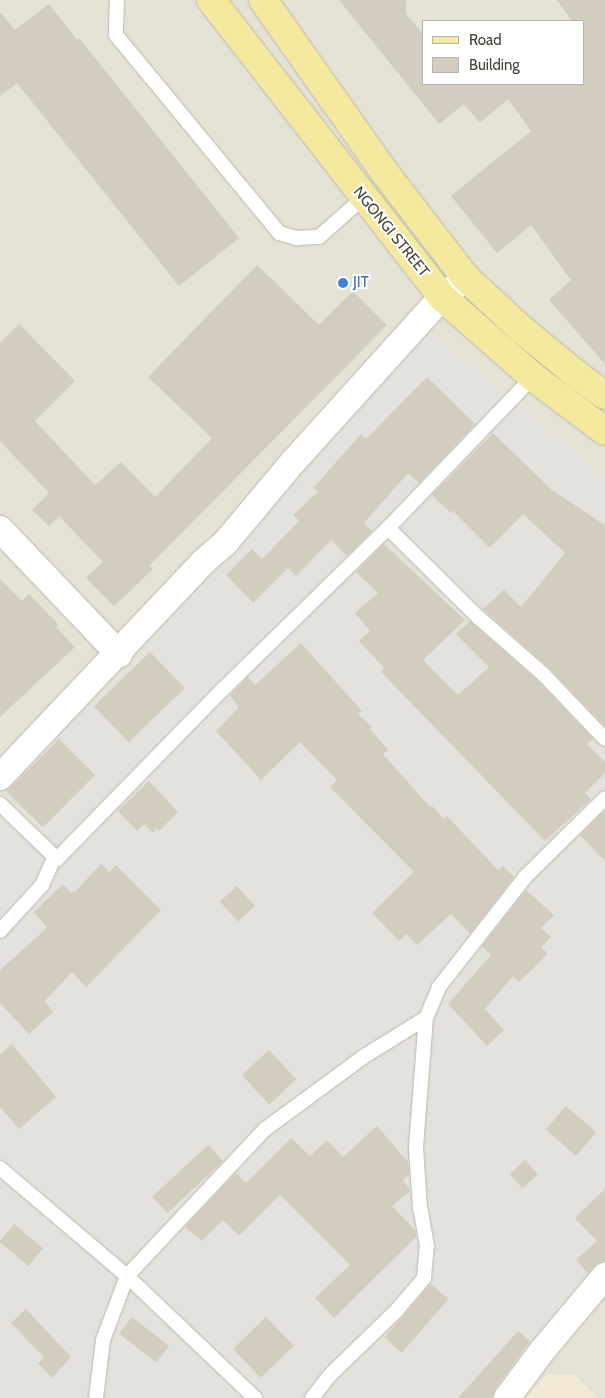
<!DOCTYPE html>
<html>
<head>
<meta charset="utf-8">
<style>
  body { margin:0 }
  #map { position:relative; width:605px; height:1398px; overflow:hidden; background:#f2f0e7; font-family:Cabin,sans-serif }
  div>[style] { position:absolute }
  .residential>* { inset:0; background:#e5e3d6 }
  .commercial>* { inset:0; background:#f2ead4 }
  .industrial>* { inset:0; background:#e4e2dc }
  .building>* { inset:0; background:#d2cdbe; transform-origin:0 0 }
  .roads { filter:drop-shadow(0 0 1px #bcb9ab) drop-shadow(0 0 1px #bcb9ab) }
  .lane>* { height:14px; margin:-7px; padding:0 7px; transform-origin:7px; border-radius:7px; background:#fff }
  .street>* { height:26px; margin:-13px; padding:0 13px; transform-origin:13px; border-radius:13px; background:#fff }
  .primary>* { height:28px; margin:-14px; padding:0 14px; transform-origin:14px; border-radius:14px; background:#f5e99e }
  .dots>* { width:14px; height:14px; translate:-50% -50%; box-sizing:border-box; border:2px solid #fff; border-radius:50% }
  span { translate:-50% -50%; white-space:nowrap; text-align:center; line-height:1.15; -webkit-text-stroke:4px #fff; paint-order:stroke }
  .street-label { font-size:15px; color:#444137 }
  .shop-label { font-size:15px; color:#366cbe }
  .left { translate:0 -50%; text-align:left }
  .legend { position:absolute; left:422px; top:20px; width:162px; height:65px; box-sizing:border-box; background:#fff; border:1px solid #b4b3af; margin:0; padding:6px 9px; list-style:none; font-size:15px; color:#444137 }
  .legend li { display:flex; align-items:center; gap:10px; height:25px }
  .legend b { width:25px; border:1px solid #b4b3af }
</style>
</head>
<body>
<div id="map">
  <div class="residential">
    <i style="clip-path:polygon(evenodd,0 0,605px 0,605px 1398px,0 1398px,0 0,424px 21px,584px 21px,584px 84px,424px 84px,424px 21px)"></i>
  </div>
  <div class="commercial">
    <i style="clip-path:polygon(547px 1375px,575px 1375px,598px 1398px,526px 1398px)"></i>
  </div>
  <div class="industrial">
    <i style="clip-path:polygon(419px 323px,605px 476px,605px 1265px,490px 1398px,0 1398px,0 797px,188px 600px)"></i>
  </div>
  <div class="building">
    <i style="clip-path:polygon(339px 0,406px 0,406px 14px,424px 35px,424px 84px,584px 84px,584px 21px,572px 21px,557px 0,605px 0,605px 364px,549px 300px,571px 280px,531px 225px,497px 253px,451px 196px,531px 131px,508px 99px,480px 123px,464px 104px,439px 124px)"></i>
    <i style="clip-path:polygon(49px 4px,77px 40px,79px 38px,239px 238px,179px 286px,17px 83px,0 96px,0 12px,15px 30px)"></i>
    <i style="clip-path:polygon(257px 265px,319px 325px,353px 291px,387px 325px,149px 566px,153px 569px,114px 606px,86px 578px,103px 562px,59px 516px,49px 526px,32px 510px,49px 493px,0 441px,0 343px,19px 324px,75px 381px,35px 421px,95px 485px,121px 462px,155px 497px,212px 438px,148px 377px)"></i>
    <i style="clip-path:polygon(427px 377px,475px 424px,419px 483px,408px 473px,364px 523px,372px 531px,347px 556px,331px 540px,296px 576px,288px 568px,253px 603px,226px 575px,252px 549px,262px 559px,299px 521px,293px 515px,318px 492px,313px 488px,361px 434px,366px 439px)"></i>
    <i style="clip-path:polygon(493px 433px,552px 490px,605px 525px,605px 726px,550px 669px,483px 609px,504px 590px,521px 607px,565px 553px,523px 514px,490px 548px,453px 511px,451px 513px,432px 495px)"></i>
    <i style="clip-path:polygon(384px 544px,465px 620px,423px 660px,458px 695px,489px 667px,456px 634px,470px 621px,538px 681px,593px 739px,587px 744px,605px 762px,605px 773px,585px 793px,591px 799px,545px 841px,381px 672px,384px 668px,359px 641px,370px 631px,355px 613px,378px 593px,356px 572px)"></i>
    <i style="clip-path:polygon(0 579px,22px 601px,29px 594px,58px 624px,56px 627px,75px 647px,0 717px)"></i>
    <i style="clip-path:polygon(301px 643px,362px 711px,358px 714px,372px 727px,370px 729px,388px 750px,383px 754px,430px 807px,432px 806px,444px 819px,447px 816px,498px 870px,503px 866px,514px 877px,470px 934px,451px 914px,417px 945px,406px 934px,399px 941px,372px 913px,414px 872px,330px 787px,337px 780px,300px 742px,261px 780px,216px 731px,239px 707px,230px 695px,248px 677px,255px 685px)"></i>
    <i style="left:150px;top:652px;width:50px;height:78px;rotate:46deg"></i>
    <i style="left:59px;top:739px;width:51px;height:74px;rotate:45deg"></i>
    <i style="clip-path:polygon(149px 781px,178px 812px,159px 831px,157px 828px,153px 833px,144px 824px,137px 831px,118px 811px)"></i>
    <i style="clip-path:polygon(603px 812px,605px 814px,605px 861px,580px 835px)"></i>
    <i style="clip-path:polygon(101px 864px,109px 872px,116px 865px,161px 910px,86px 987px,72px 972px,45px 1001px,53px 1012px,29px 1034px,0 1003px,0 970px,47px 928px,34px 912px,63px 884px,71px 893px,73px 891px,74px 893px)"></i>
    <i style="left:237px;top:886px;width:27px;height:23px;rotate:48deg"></i>
    <i style="clip-path:polygon(526px 890px,554px 915px,541px 928px,551px 937px,541px 947px,548px 954px,519px 982px,513px 976px,485px 1009px,504px 1030px,487px 1046px,448px 1004px,491px 955px,482px 946px)"></i>
    <i style="clip-path:polygon(12px 1044px,56px 1097px,19px 1129px,0 1107px,0 1055px)"></i>
    <i style="left:269px;top:1050px;width:40px;height:37px;rotate:47deg"></i>
    <i style="left:566px;top:1106px;width:40px;height:31px;rotate:41deg"></i>
    <i style="clip-path:polygon(377px 1126px,408px 1162px,409px 1175px,403px 1180px,410px 1191px,392px 1206px,415px 1230px,416px 1237px,334px 1318px,315px 1298px,350px 1265px,280px 1195px,239px 1236px,223px 1220px,202px 1241px,185px 1227px,236px 1173px,246px 1183px,291px 1138px,310px 1156px,327px 1140px,343px 1157px)"></i>
    <i style="left:208px;top:1145px;width:22px;height:76px;rotate:47deg"></i>
    <i style="left:525px;top:1160px;width:19px;height:21px;rotate:47deg"></i>
    <i style="clip-path:polygon(605px 1189px,605px 1261px,599px 1262px,588px 1273px,576px 1260px,597px 1241px,575px 1218px)"></i>
    <i style="left:14px;top:1224px;width:38px;height:23px;rotate:40deg"></i>
    <i style="left:431px;top:1284px;width:23px;height:71px;rotate:41deg"></i>
    <i style="clip-path:polygon(26px 1309px,71px 1357px,52px 1378px,38px 1363px,44px 1357px,11px 1323px)"></i>
    <i style="left:132px;top:1317px;width:47px;height:21px;rotate:38deg"></i>
    <i style="left:266px;top:1317px;width:40px;height:46px;rotate:46deg"></i>
    <i style="clip-path:polygon(518px 1331px,530px 1341px,495px 1389px,492px 1398px,458px 1398px)"></i>
  </div>
  <div class="roads">
    <div class="lane">
      <i style="left:117px;top:0;width:35px;rotate:92deg"></i>
      <i style="left:116px;top:35px;width:256px;rotate:50.5deg"></i>
      <i style="left:279px;top:233px;width:19px;rotate:16deg"></i>
      <i style="left:297px;top:238px;width:22px;rotate:-3deg"></i>
      <i style="left:319px;top:237px;width:59px;rotate:-41.6deg"></i>
      <i style="left:388px;top:528px;width:127px;rotate:44.7deg"></i>
      <i style="left:478px;top:617px;width:88px;rotate:41.3deg"></i>
      <i style="left:544px;top:675px;width:88px;rotate:46.4deg"></i>
      <i style="left:0;top:804px;width:79px;rotate:44deg"></i>
      <i style="left:0;top:931px;width:62px;rotate:-47.6deg"></i>
      <i style="left:42px;top:885px;width:27px;rotate:-66deg"></i>
      <i style="left:53px;top:860px;width:4px;rotate:-14deg"></i>
      <i style="left:57px;top:859px;width:236px;rotate:-45.7deg"></i>
      <i style="left:222px;top:690px;width:232px;rotate:-44.3deg"></i>
      <i style="left:388px;top:528px;width:209px;rotate:-46.2deg"></i>
      <i style="left:0;top:1168px;width:167px;rotate:40.4deg"></i>
      <i style="left:127px;top:1276px;width:177px;rotate:43.6deg"></i>
      <i style="left:96px;top:1398px;width:58px;rotate:-83.1deg"></i>
      <i style="left:103px;top:1340px;width:68px;rotate:-69.4deg"></i>
      <i style="left:127px;top:1276px;width:200px;rotate:-46.8deg"></i>
      <i style="left:264px;top:1130px;width:123px;rotate:-36.4deg"></i>
      <i style="left:363px;top:1057px;width:74px;rotate:-31.8deg"></i>
      <i style="left:312px;top:1398px;width:28px;rotate:-52deg"></i>
      <i style="left:329px;top:1376px;width:95px;rotate:-44.1deg"></i>
      <i style="left:397px;top:1310px;width:42px;rotate:-49.8deg"></i>
      <i style="left:424px;top:1278px;width:32px;rotate:-85deg"></i>
      <i style="left:427px;top:1246px;width:39px;rotate:-100deg"></i>
      <i style="left:420px;top:1208px;width:61px;rotate:-93.8deg"></i>
      <i style="left:416px;top:1147px;width:129px;rotate:-85.6deg"></i>
      <i style="left:426px;top:1018px;width:34px;rotate:-67deg"></i>
      <i style="left:439px;top:987px;width:141px;rotate:-51.9deg"></i>
      <i style="left:526px;top:876px;width:111px;rotate:-44.6deg"></i>
    </div>
    <div class="street">
      <i style="left:0;top:529px;width:173px;rotate:46.4deg"></i>
      <i style="left:0;top:777px;width:296px;rotate:-46.6deg"></i>
      <i style="left:203px;top:562px;width:30px;rotate:-41deg"></i>
      <i style="left:226px;top:542px;width:104px;rotate:-50.1deg"></i>
      <i style="left:293px;top:462px;width:222px;rotate:-47.9deg"></i>
      <i style="left:442px;top:297px;width:31px;rotate:-38deg"></i>
      <i style="left:507px;top:1398px;width:59px;rotate:-53.3deg"></i>
      <i style="left:542px;top:1351px;width:98px;rotate:-50deg"></i>
    </div>
    <div class="primary">
      <i style="left:211px;top:0;width:376px;rotate:52.1deg"></i>
      <i style="left:442px;top:297px;width:121px;rotate:41.3deg"></i>
      <i style="left:533px;top:377px;width:90px;rotate:36.9deg"></i>
      <i style="left:263px;top:0;width:212px;rotate:54.8deg"></i>
      <i style="left:385px;top:173px;width:133px;rotate:52.4deg"></i>
      <i style="left:466px;top:278px;width:74px;rotate:42.8deg"></i>
      <i style="left:520px;top:328px;width:74px;rotate:39.5deg"></i>
      <i style="left:577px;top:375px;width:34px;rotate:36deg"></i>
    </div>
  </div>
  <div class="dots">
    <i style="left:343px;top:283px;background:#3f7fe0"></i>
  </div>
  <div class="street-label">
    <span style="left:391px;top:232px;rotate:51deg">NGONGI STREET</span>
  </div>
  <div class="shop-label">
    <span class="left" style="left:353px;top:283px">JIT</span>
  </div>
  <ul class="legend">
  <li><b style="height:6px;background:#f5e99e"></b>Road</li>
  <li><b style="height:14px;background:#d2cdbe"></b>Building</li>
  </ul>
</div>
</body>
</html>
